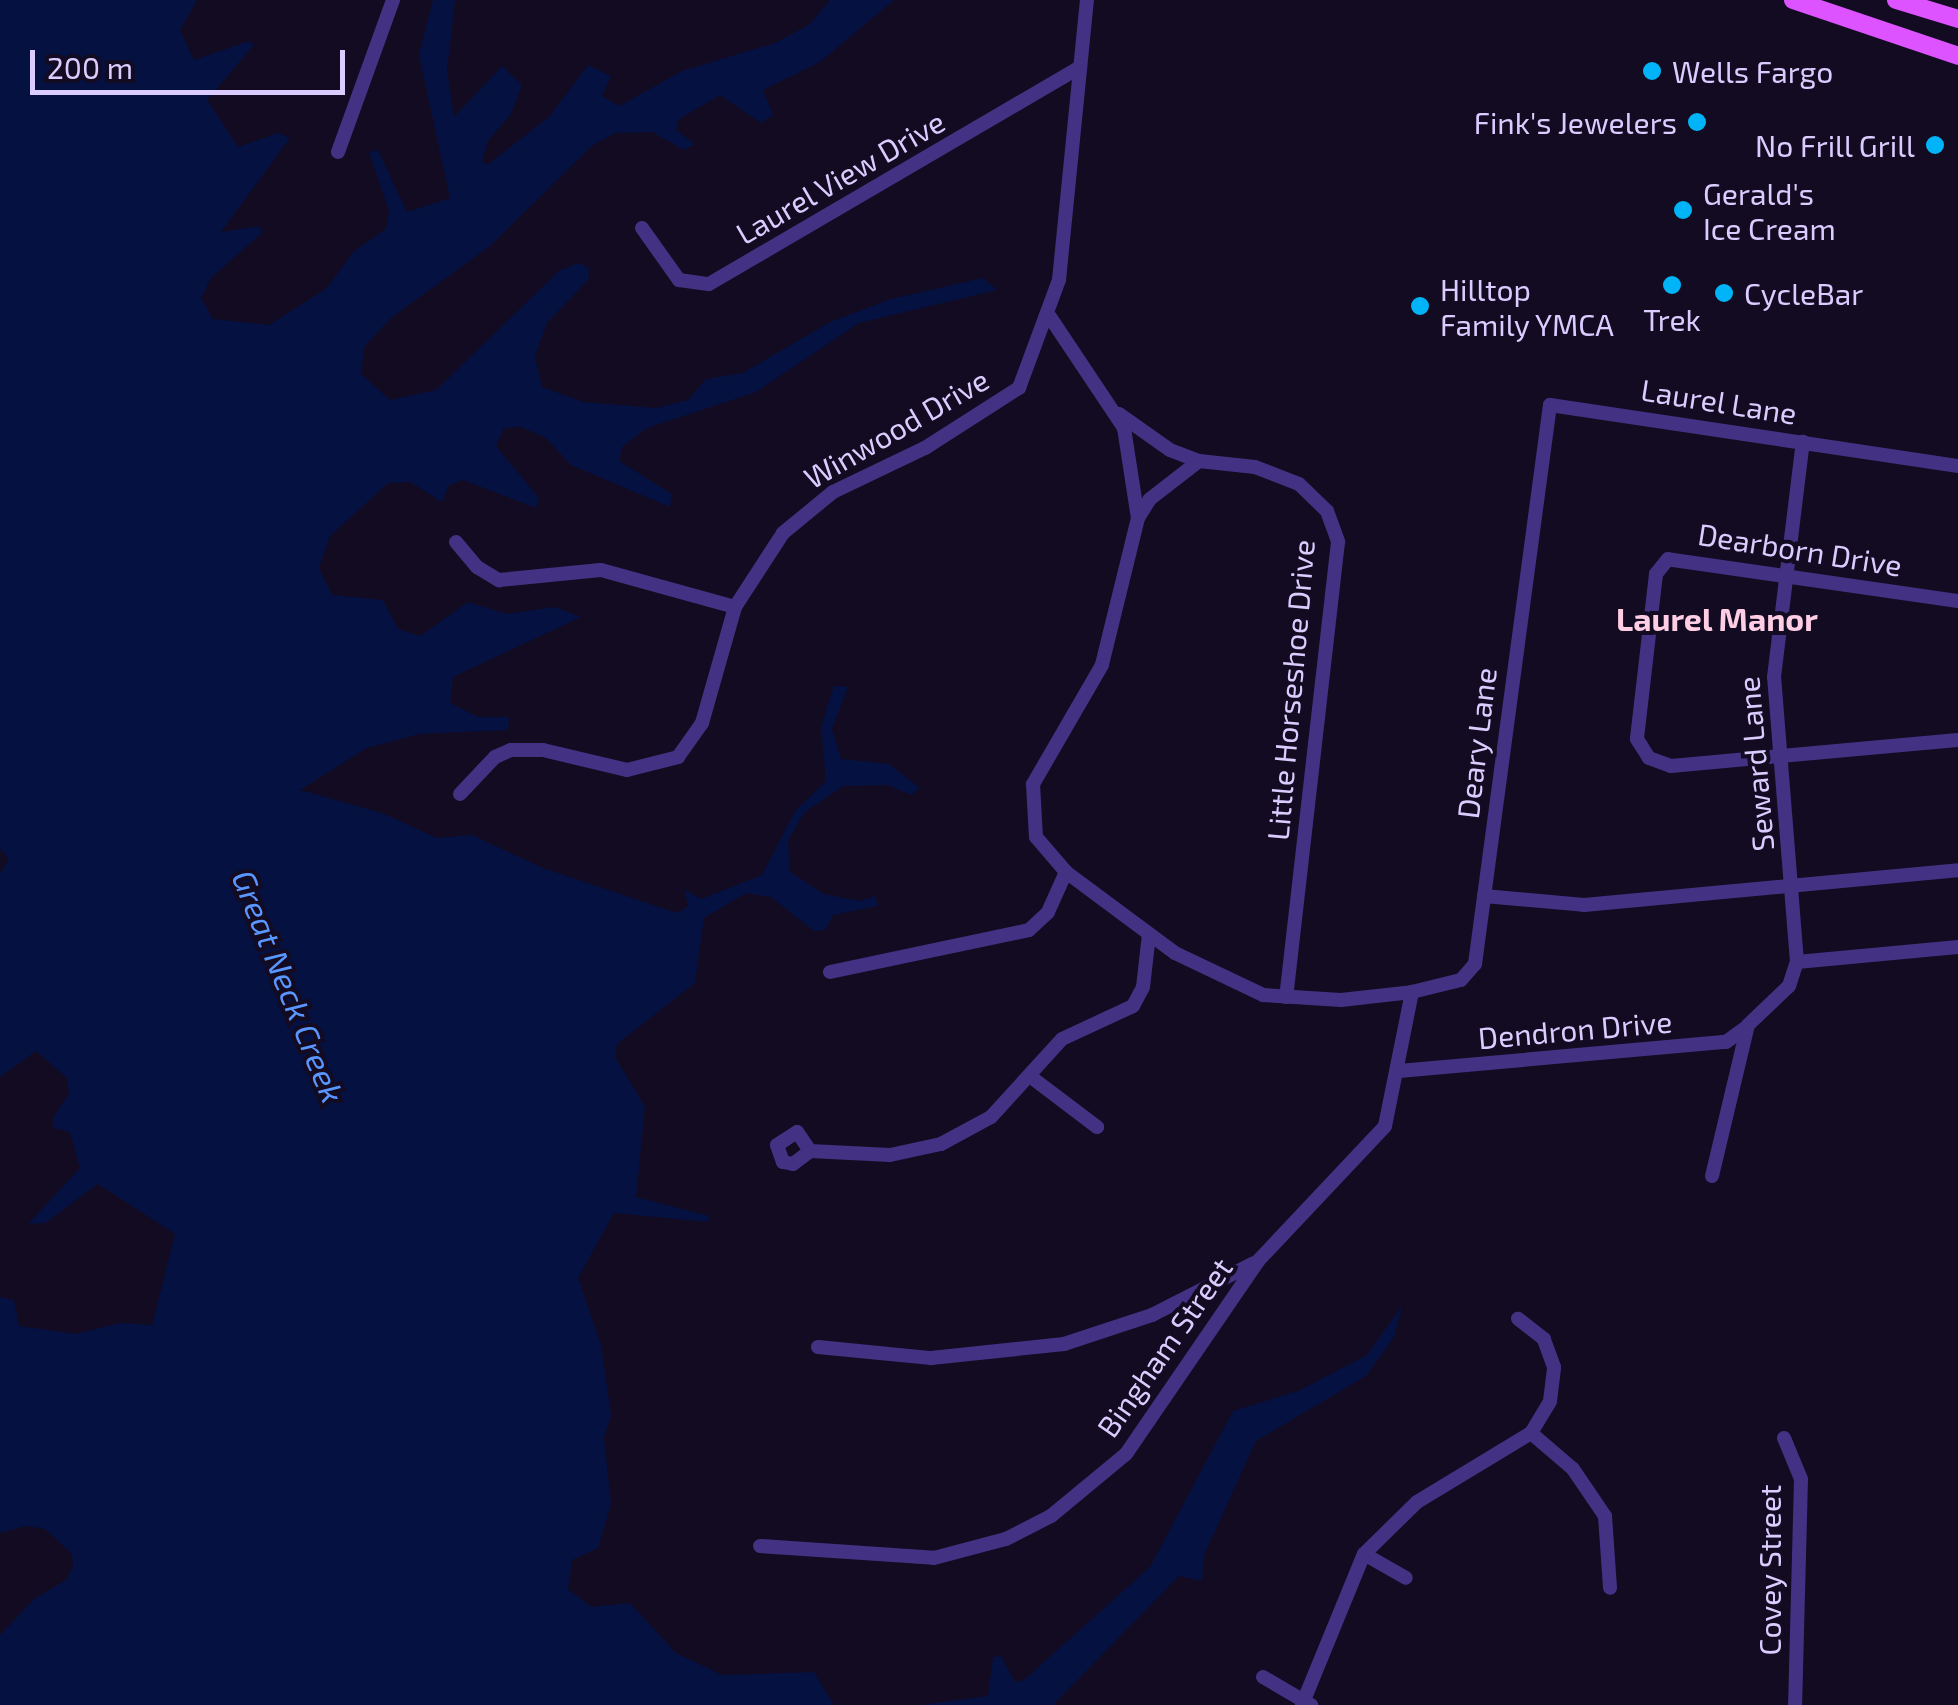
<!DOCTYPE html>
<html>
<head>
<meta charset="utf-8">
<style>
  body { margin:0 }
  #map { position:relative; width:1958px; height:1705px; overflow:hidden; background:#130b21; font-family:"Exo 2",sans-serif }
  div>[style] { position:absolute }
  .water>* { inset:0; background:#051141 }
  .minor>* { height:14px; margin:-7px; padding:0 7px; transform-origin:7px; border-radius:7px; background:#433284 }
  .major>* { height:18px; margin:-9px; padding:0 9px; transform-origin:9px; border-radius:9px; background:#dc53ff }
  .dots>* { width:28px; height:28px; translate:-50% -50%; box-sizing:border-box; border:5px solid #130b21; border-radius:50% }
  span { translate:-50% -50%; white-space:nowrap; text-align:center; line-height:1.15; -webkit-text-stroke:8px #130b21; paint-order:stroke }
  .poi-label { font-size:30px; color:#daccff }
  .left { translate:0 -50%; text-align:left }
  .right { translate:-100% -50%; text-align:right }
  .street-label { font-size:30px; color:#daccff }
  .neighbourhood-label { font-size:32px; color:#ffcee5; font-weight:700 }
  .water-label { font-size:32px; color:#5a96ff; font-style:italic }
  .scale { position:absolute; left:30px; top:50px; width:315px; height:45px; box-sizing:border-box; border:5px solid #daccff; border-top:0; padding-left:12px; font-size:30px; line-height:35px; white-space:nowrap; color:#daccff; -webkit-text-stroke:8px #130b21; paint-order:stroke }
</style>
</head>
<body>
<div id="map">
  <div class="water">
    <i style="clip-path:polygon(0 0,197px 0,180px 30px,194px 60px,249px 41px,254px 45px,207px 100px,238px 147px,279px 133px,290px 138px,221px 232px,259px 226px,263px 232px,211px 278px,201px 298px,213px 319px,269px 325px,327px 288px,353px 252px,386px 229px,389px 210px,369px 152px,378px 150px,407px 212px,450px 198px,419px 55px,433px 0,455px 0,447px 70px,454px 117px,502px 66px,522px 85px,511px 114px,488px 141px,482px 161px,487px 165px,549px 117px,588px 65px,611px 76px,602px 96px,619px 106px,682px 71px,775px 43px,810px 24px,830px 0,894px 0,820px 62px,763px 90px,773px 115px,761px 123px,720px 95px,679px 119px,676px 130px,695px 144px,684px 150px,652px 132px,616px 133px,593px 145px,490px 246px,391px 318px,364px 347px,361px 374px,390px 400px,436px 390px,560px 270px,579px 263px,589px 268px,588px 280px,547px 323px,535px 356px,542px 387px,583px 402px,656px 408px,688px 400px,706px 379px,743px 373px,830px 322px,891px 299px,983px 278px,997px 290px,859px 323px,756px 392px,647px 428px,622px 447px,619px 461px,672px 494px,670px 507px,571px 465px,546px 438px,521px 427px,504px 428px,496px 446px,539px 498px,536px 508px,463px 480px,449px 485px,442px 502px,410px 482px,388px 483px,330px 536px,319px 568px,332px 595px,383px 600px,398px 629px,420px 636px,468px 602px,507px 614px,555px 607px,581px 617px,453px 677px,450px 703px,478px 717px,509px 717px,508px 730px,419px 734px,367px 748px,300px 790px,382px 813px,437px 838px,472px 835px,543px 868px,677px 913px,688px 906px,684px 889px,701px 899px,762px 875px,795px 811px,826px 781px,821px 727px,834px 686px,848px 687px,832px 729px,841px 759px,889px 764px,920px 788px,912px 795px,887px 785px,843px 786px,805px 812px,788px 840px,790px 872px,824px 894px,859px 901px,875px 896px,878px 906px,833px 915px,825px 930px,814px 931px,771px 897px,746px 893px,704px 918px,695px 983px,617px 1044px,615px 1057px,645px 1107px,636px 1197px,709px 1216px,708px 1222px,614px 1213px,578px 1278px,601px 1345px,611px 1415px,604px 1438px,611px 1504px,598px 1548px,572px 1560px,568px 1589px,591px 1607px,630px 1603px,676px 1653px,722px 1675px,814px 1672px,834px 1705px,0 1705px,0 1635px,34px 1599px,66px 1580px,73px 1566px,72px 1554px,45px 1529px,26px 1526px,0 1533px,0 1297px,14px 1300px,19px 1326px,76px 1334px,120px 1323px,152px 1325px,175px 1234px,98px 1184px,45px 1223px,28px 1224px,80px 1168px,70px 1132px,54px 1128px,53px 1118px,69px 1094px,67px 1078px,36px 1051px,0 1077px,0 873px,9px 859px,0 849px)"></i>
    <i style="clip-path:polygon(1403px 1304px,1394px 1337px,1366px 1376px,1256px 1441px,1204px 1555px,1202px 1581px,1179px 1576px,1053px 1705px,921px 1705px,988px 1696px,993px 1657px,1001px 1656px,1015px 1682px,1024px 1680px,1150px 1567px,1233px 1411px,1298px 1391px,1367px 1355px)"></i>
  </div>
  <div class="minor">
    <i style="left:338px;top:152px;width:162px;rotate:-70.1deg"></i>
    <i style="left:642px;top:228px;width:64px;rotate:54.6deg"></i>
    <i style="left:679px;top:280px;width:30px;rotate:8deg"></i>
    <i style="left:709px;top:284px;width:430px;rotate:-30.3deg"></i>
    <i style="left:1050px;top:317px;width:133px;rotate:56.3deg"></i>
    <i style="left:1124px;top:428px;width:91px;rotate:81.2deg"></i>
    <i style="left:1138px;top:518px;width:151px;rotate:103.8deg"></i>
    <i style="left:1102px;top:665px;width:138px;rotate:120.1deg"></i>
    <i style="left:1033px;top:784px;width:53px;rotate:86.8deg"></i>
    <i style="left:1036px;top:837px;width:46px;rotate:49.4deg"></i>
    <i style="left:1066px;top:872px;width:136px;rotate:36.6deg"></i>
    <i style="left:1175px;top:953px;width:98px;rotate:25.5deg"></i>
    <i style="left:1263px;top:995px;width:78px;rotate:3.7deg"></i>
    <i style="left:1341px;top:1000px;width:71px;rotate:-6.4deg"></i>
    <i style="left:1412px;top:992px;width:50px;rotate:-13.8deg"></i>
    <i style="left:1461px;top:980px;width:21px;rotate:-49deg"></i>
    <i style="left:1475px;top:964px;width:564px;rotate:-82.36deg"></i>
    <i style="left:1550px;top:405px;width:413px;rotate:8.5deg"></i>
    <i style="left:1119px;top:414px;width:62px;rotate:35.2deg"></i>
    <i style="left:1170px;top:450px;width:31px;rotate:21deg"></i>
    <i style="left:1199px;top:461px;width:56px;rotate:6.1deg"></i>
    <i style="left:1255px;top:467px;width:47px;rotate:21.1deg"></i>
    <i style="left:1299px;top:484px;width:39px;rotate:44deg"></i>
    <i style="left:1327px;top:511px;width:33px;rotate:70deg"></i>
    <i style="left:1338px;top:542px;width:458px;rotate:96.5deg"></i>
    <i style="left:1138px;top:518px;width:22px;rotate:-58deg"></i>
    <i style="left:1150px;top:499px;width:62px;rotate:-37.8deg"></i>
    <i style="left:456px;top:542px;width:33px;rotate:50deg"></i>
    <i style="left:477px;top:567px;width:26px;rotate:31deg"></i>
    <i style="left:499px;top:580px;width:102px;rotate:-5.6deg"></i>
    <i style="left:601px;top:570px;width:139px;rotate:15.4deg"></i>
    <i style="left:1958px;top:601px;width:293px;rotate:-171.8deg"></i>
    <i style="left:1668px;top:559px;width:19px;rotate:129deg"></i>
    <i style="left:1656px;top:574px;width:166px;rotate:96.6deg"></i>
    <i style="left:1637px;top:739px;width:22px;rotate:58deg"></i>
    <i style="left:1649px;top:758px;width:23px;rotate:20deg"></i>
    <i style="left:1671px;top:766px;width:288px;rotate:-5.2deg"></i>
    <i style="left:460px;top:794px;width:51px;rotate:-46.6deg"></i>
    <i style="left:495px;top:757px;width:17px;rotate:-24deg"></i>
    <i style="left:511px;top:750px;width:32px"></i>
    <i style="left:543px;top:750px;width:86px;rotate:13.4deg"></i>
    <i style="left:627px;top:770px;width:53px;rotate:-14.3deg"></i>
    <i style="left:678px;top:757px;width:42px;rotate:-54.8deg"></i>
    <i style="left:702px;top:723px;width:121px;rotate:-74.1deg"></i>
    <i style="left:735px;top:607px;width:88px;rotate:-57deg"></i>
    <i style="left:783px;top:533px;width:65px;rotate:-39.4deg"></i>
    <i style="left:833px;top:492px;width:102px;rotate:-25.6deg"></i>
    <i style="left:925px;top:448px;width:112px;rotate:-32.6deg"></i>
    <i style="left:1019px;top:388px;width:115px;rotate:-69.7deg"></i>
    <i style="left:1059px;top:280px;width:281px;rotate:-84.3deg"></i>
    <i style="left:1484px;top:896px;width:100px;rotate:5.1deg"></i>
    <i style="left:1584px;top:905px;width:376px;rotate:-5.3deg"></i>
    <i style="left:1797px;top:962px;width:162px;rotate:-5.3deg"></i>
    <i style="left:830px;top:972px;width:203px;rotate:-11.9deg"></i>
    <i style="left:1029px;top:930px;width:26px;rotate:-43deg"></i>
    <i style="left:1048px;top:912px;width:44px;rotate:-65.8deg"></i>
    <i style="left:1399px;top:1071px;width:328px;rotate:-5.1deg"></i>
    <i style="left:1726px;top:1042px;width:26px;rotate:-36deg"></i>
    <i style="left:1031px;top:1077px;width:83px;rotate:37.1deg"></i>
    <i style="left:810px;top:1151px;width:23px;rotate:-124deg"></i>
    <i style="left:797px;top:1132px;width:24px;rotate:147deg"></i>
    <i style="left:777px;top:1145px;width:18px;rotate:71deg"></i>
    <i style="left:783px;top:1162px;width:10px;rotate:11deg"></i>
    <i style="left:793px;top:1164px;width:21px;rotate:-37deg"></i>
    <i style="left:810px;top:1151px;width:80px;rotate:2.9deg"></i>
    <i style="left:890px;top:1155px;width:52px;rotate:-12.2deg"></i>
    <i style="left:941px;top:1144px;width:57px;rotate:-28.4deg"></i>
    <i style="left:991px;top:1117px;width:105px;rotate:-47.7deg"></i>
    <i style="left:1062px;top:1039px;width:78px;rotate:-24.9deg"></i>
    <i style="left:1133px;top:1006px;width:21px;rotate:-62deg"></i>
    <i style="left:1143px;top:987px;width:53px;rotate:-83.5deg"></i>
    <i style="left:1712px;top:1176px;width:155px;rotate:-76.6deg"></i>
    <i style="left:1748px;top:1025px;width:57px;rotate:-43.6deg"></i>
    <i style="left:1789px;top:986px;width:25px;rotate:-72deg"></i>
    <i style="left:1797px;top:962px;width:286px;rotate:-94.6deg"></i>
    <i style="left:1774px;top:677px;width:237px;rotate:-83deg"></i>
    <i style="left:818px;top:1347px;width:114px;rotate:5.6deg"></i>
    <i style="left:931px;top:1358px;width:134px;rotate:-6deg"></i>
    <i style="left:1064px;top:1344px;width:93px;rotate:-18.2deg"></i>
    <i style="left:1152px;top:1315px;width:114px;rotate:-27deg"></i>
    <i style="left:1531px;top:1433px;width:55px;rotate:40.6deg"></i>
    <i style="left:1573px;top:1469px;width:57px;rotate:55.8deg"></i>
    <i style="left:1605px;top:1516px;width:72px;rotate:86deg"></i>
    <i style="left:1784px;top:1438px;width:44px;rotate:67.5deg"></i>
    <i style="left:1801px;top:1479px;width:226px;rotate:91.5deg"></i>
    <i style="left:760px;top:1546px;width:174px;rotate:3.9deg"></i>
    <i style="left:934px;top:1558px;width:74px;rotate:-14.8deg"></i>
    <i style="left:1006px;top:1539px;width:51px;rotate:-27.1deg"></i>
    <i style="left:1051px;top:1516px;width:97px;rotate:-39.6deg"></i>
    <i style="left:1126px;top:1454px;width:234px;rotate:-55.6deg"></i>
    <i style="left:1258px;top:1261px;width:185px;rotate:-46.7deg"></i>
    <i style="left:1385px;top:1126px;width:137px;rotate:-78.6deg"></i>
    <i style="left:1364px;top:1554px;width:48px;rotate:29.7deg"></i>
    <i style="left:1263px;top:1677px;width:56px;rotate:30.3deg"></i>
    <i style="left:1302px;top:1705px;width:163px;rotate:-67.7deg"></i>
    <i style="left:1364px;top:1554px;width:74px;rotate:-44.5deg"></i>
    <i style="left:1417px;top:1502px;width:133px;rotate:-31.2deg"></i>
    <i style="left:1531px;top:1433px;width:37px;rotate:-59deg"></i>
    <i style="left:1550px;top:1401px;width:34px;rotate:-83deg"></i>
    <i style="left:1554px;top:1367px;width:30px;rotate:-110deg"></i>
    <i style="left:1544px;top:1339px;width:33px;rotate:-142deg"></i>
  </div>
  <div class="major">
    <i style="left:1793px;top:0;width:174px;rotate:18.7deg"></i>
    <i style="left:1896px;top:0;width:65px;rotate:17deg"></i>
  </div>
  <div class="dots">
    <i style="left:1652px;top:71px;background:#00b4f7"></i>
    <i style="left:1697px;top:122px;background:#00b4f7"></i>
    <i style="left:1935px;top:145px;background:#00b4f7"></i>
    <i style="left:1683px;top:210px;background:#00b4f7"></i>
    <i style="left:1672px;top:285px;background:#00b4f7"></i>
    <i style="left:1724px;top:293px;background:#00b4f7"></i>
    <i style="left:1420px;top:306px;background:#00b4f7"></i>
  </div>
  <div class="poi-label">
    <span class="left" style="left:1672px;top:71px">Wells Fargo</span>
    <span class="right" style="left:1677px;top:122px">Fink's Jewelers</span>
    <span class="right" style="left:1915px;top:145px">No Frill Grill</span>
    <span class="left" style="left:1703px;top:210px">Gerald's<br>Ice Cream</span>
    <span class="left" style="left:1440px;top:306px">Hilltop<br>Family YMCA</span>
    <span class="left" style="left:1744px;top:293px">CycleBar</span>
    <span style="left:1672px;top:319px">Trek</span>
  </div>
  <div class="street-label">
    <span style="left:840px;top:177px;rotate:-30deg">Laurel View Drive</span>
    <span style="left:1719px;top:401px;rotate:9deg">Laurel Lane</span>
    <span style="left:896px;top:428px;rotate:-30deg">Winwood Drive</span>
    <span style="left:1800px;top:549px;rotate:9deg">Dearborn Drive</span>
    <span style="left:1290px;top:690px;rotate:-85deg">Little Horseshoe Drive</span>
    <span style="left:1476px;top:743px;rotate:-83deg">Deary Lane</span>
    <span style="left:1755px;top:764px;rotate:-95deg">Seward Lane</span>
    <span style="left:1575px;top:1029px;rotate:-5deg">Dendron Drive</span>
    <span style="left:1164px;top:1347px;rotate:-55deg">Bingham Street</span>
    <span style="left:1769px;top:1570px;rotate:-90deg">Covey Street</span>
  </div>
  <div class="neighbourhood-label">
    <span style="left:1717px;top:618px">Laurel Manor</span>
  </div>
  <div class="water-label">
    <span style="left:289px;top:986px;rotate:68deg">Great Neck Creek</span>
  </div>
  <div class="scale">200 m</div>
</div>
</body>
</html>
